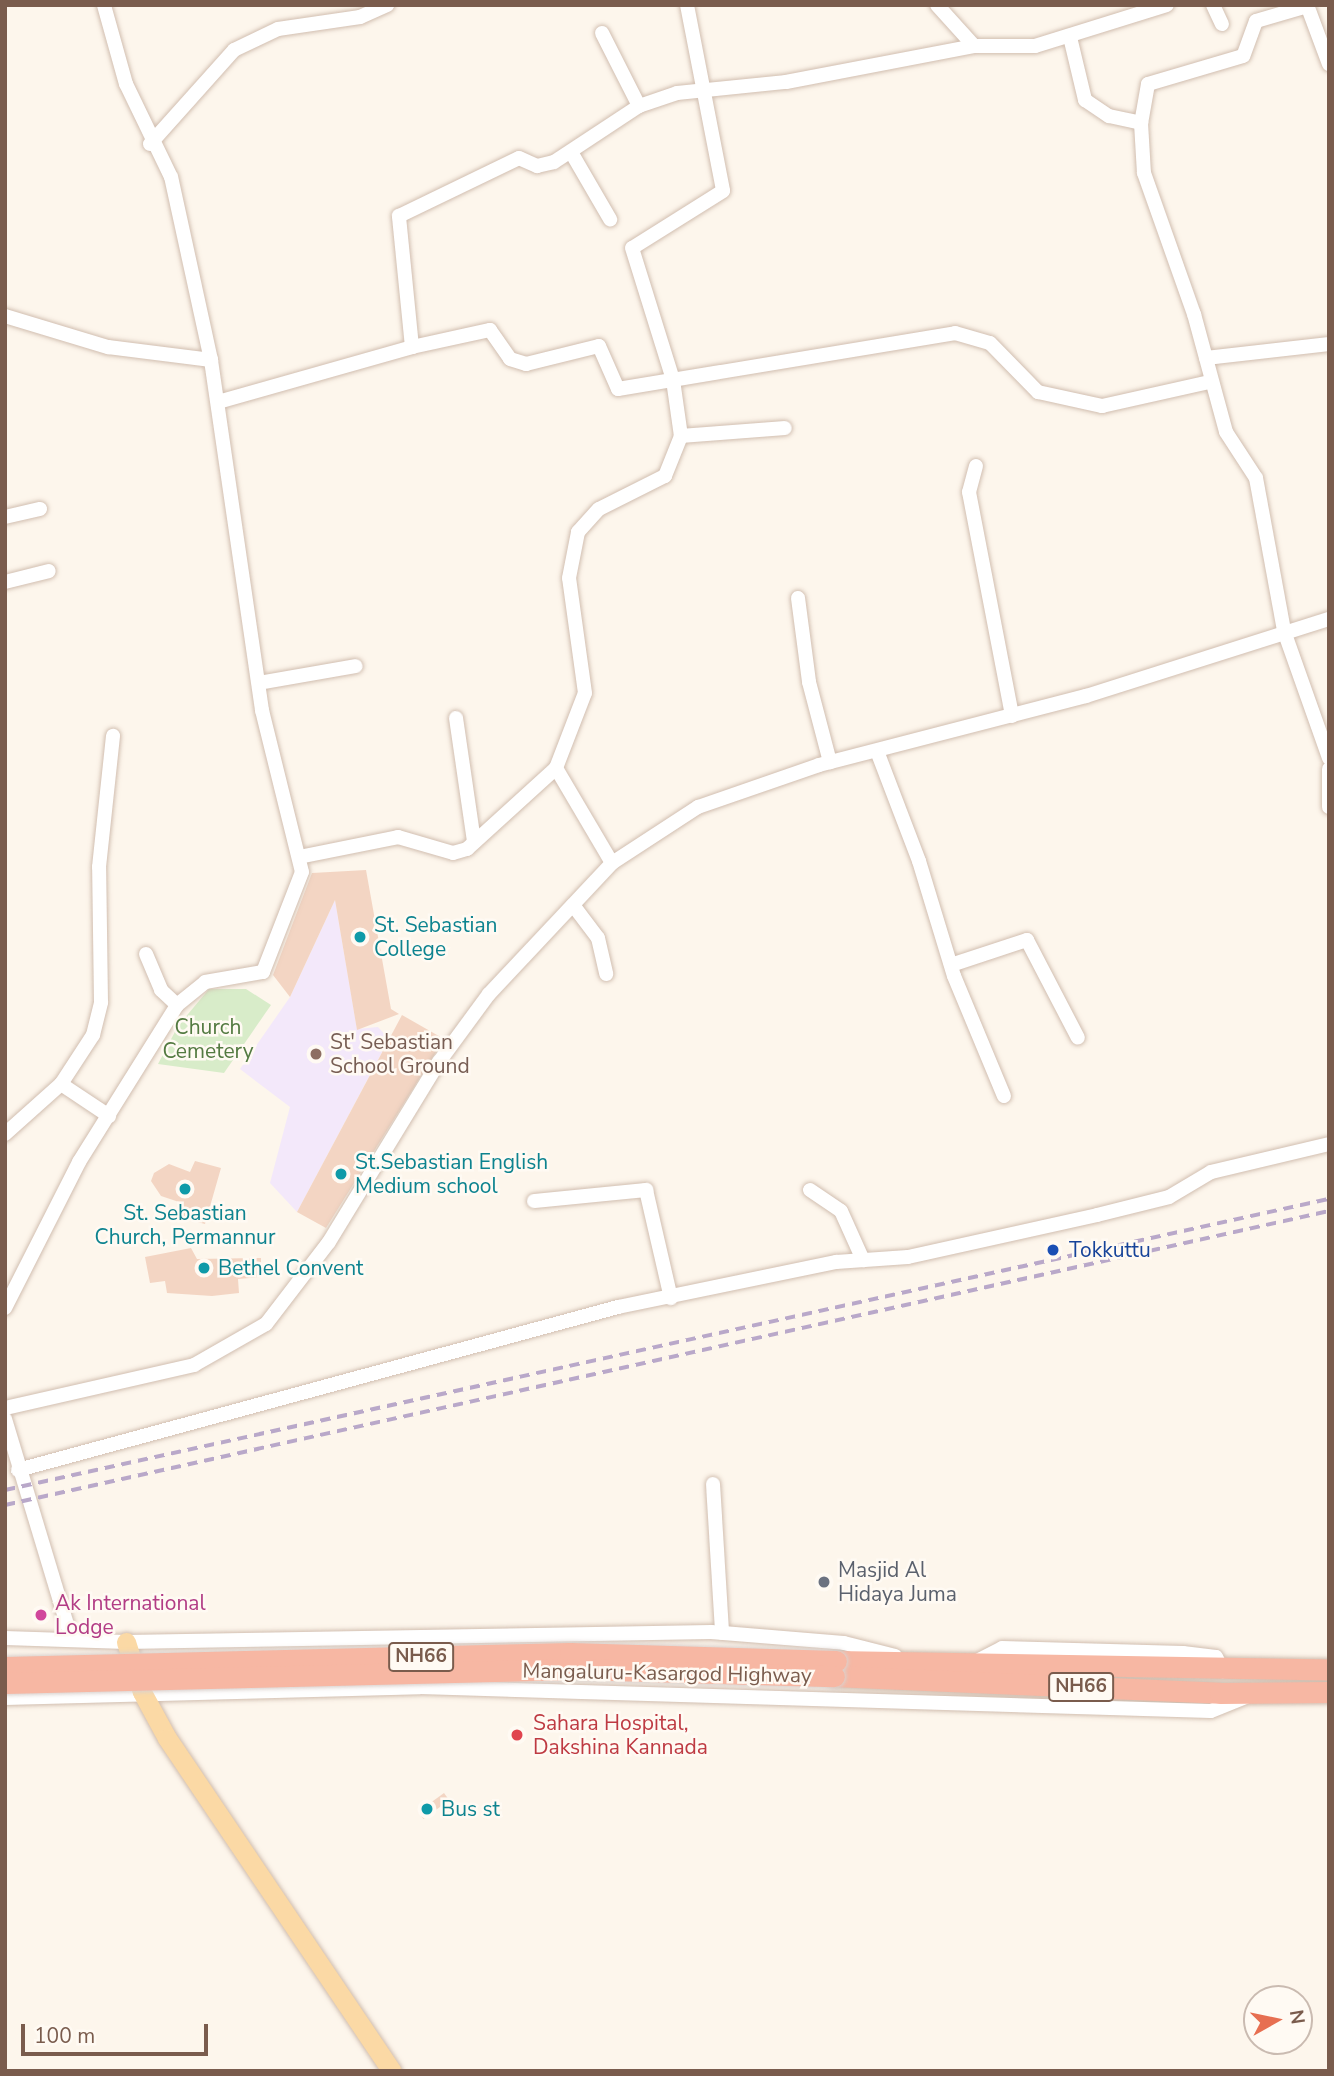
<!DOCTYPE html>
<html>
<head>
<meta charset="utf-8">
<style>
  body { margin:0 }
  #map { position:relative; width:1334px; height:2076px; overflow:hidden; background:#fdf6ec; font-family:"Nunito Sans",sans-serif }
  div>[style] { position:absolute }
  .education>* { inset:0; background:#f3e8fa }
  .green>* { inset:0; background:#d8ecc9 }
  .building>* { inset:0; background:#f3d5c3; transform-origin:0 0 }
  .roads { filter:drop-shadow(0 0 2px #d1beb0) drop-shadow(0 0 2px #d1beb0) }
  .minor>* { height:14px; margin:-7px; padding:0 7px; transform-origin:7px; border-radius:7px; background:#fff }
  .major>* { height:19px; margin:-9.5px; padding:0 9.5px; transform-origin:9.5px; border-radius:9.5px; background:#fbd9a5 }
  .highway>* { height:21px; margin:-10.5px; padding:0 10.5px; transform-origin:10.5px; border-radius:10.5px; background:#f7b7a3 }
  .rail>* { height:3.5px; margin-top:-1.75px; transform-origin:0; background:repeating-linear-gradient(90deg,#b9a8c9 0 10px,transparent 0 17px) }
  .bridges { filter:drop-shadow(0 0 2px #dad1cd) drop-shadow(0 0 2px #dad1cd) }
  .highway-bridge>* { height:21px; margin:-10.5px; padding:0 10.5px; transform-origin:10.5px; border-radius:10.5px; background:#f7b7a3 }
  .dots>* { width:19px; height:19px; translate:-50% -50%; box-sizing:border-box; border:4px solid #fffaf3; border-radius:50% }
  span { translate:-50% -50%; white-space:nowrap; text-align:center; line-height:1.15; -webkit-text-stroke:5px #fffaf3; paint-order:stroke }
  .shield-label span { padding:2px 5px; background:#fffaf3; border:2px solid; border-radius:5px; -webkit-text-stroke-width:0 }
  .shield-label { font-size:19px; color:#7a5c4d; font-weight:700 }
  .culture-label { font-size:21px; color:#0d838f }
  .left { translate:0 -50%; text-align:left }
  .park-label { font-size:21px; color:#537a41 }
  .education-label { font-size:21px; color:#785e54 }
  .transit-label { font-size:21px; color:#164399 }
  .worship-label { font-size:21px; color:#5b616d }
  .hotel-label { font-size:21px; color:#b23c85 }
  .street-label { font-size:21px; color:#7a5c4d }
  .health-label { font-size:21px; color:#be3a42 }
  .frame { position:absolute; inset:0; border:7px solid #7a5c4d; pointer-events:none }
  .north { position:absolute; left:1243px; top:1985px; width:70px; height:70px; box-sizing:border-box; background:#fffaf3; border:2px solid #cabbb1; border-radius:50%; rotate:81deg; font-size:19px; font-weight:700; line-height:28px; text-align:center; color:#7a5c4d }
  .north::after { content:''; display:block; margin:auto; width:24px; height:32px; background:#e76f51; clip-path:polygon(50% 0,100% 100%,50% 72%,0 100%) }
  .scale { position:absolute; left:21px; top:2024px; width:187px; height:32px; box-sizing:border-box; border:4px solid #7a5c4d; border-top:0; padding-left:9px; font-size:21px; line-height:24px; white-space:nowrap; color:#7a5c4d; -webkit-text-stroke:5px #fffaf3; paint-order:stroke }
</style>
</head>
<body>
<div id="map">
  <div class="education">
    <i style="clip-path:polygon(335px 900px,357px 1029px,378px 1027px,389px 1039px,297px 1212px,270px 1183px,290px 1107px,240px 1069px,290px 997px)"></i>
  </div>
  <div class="green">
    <i style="clip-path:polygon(209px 989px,246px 989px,271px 1005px,224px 1073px,158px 1064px,178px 1026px)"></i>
  </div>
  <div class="building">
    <i style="clip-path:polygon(366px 870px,391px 1009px,399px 1014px,357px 1030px,335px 900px,290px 997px,273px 975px,312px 873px)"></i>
    <i style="clip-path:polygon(402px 1015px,444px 1039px,326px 1228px,297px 1212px)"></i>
    <i style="clip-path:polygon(195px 1161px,221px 1168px,205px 1224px,175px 1216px,179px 1202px,161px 1196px,151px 1181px,154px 1173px,169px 1164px,190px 1172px)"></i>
    <i style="clip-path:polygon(191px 1248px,197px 1259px,261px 1258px,261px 1277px,238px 1279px,239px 1293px,212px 1296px,167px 1293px,165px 1281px,150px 1283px,145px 1257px)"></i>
    <i style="left:444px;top:1793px;width:9px;height:32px;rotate:54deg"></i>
  </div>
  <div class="roads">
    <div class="minor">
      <i style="left:687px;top:5px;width:189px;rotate:79deg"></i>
      <i style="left:723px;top:191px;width:107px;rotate:147.9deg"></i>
      <i style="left:632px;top:248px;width:138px;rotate:72.7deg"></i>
      <i style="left:673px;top:380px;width:57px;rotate:81.9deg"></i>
      <i style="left:681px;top:436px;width:104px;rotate:-4.4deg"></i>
      <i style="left:937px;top:5px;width:55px;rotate:47.9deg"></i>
      <i style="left:974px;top:46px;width:61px"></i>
      <i style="left:1035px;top:46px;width:138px;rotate:-17.3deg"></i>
      <i style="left:1213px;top:5px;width:21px;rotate:65deg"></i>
      <i style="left:1307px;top:5px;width:63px;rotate:69.6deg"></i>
      <i style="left:1304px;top:7px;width:50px;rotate:163.7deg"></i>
      <i style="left:1256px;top:21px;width:37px;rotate:110deg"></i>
      <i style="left:1243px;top:56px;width:99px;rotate:163.6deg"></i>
      <i style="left:1148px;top:84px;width:40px;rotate:100deg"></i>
      <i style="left:1141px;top:123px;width:50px;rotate:86.6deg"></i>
      <i style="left:1144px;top:173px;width:150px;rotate:70.5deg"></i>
      <i style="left:1194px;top:314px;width:122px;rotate:74.8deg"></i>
      <i style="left:1226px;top:432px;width:55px;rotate:56.9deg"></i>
      <i style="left:1256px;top:478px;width:156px;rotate:79.6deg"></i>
      <i style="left:1284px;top:631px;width:135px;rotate:70.5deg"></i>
      <i style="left:602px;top:33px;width:82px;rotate:63.1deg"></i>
      <i style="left:639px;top:106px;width:40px;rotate:-18.9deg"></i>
      <i style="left:677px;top:93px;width:110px;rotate:-5.8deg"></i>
      <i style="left:786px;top:82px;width:191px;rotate:-10.8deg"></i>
      <i style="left:1070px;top:37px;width:65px;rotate:76.6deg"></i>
      <i style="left:1085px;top:100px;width:29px;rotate:34deg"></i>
      <i style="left:1109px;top:116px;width:33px;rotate:12deg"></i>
      <i style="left:150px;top:144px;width:126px;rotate:-48.2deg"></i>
      <i style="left:234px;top:50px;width:49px;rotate:-25.5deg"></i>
      <i style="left:278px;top:29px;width:83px;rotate:-8.3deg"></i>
      <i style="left:360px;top:17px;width:30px;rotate:-24deg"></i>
      <i style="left:571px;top:152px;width:78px;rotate:59.8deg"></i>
      <i style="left:5px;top:316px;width:108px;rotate:16.8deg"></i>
      <i style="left:108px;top:347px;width:104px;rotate:7.2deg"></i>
      <i style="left:412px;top:347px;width:80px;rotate:-12.3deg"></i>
      <i style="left:490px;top:330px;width:35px;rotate:55deg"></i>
      <i style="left:510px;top:359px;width:17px;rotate:17deg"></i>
      <i style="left:526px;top:364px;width:75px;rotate:-13.9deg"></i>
      <i style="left:599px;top:346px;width:47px;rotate:66.2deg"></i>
      <i style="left:618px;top:389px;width:342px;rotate:-9.4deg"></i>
      <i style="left:955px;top:333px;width:36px;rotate:16deg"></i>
      <i style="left:990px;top:343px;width:69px;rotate:45.6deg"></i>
      <i style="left:1038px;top:392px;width:66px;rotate:12.3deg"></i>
      <i style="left:1102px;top:406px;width:110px;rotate:-12.6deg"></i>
      <i style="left:1206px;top:358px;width:124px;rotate:-6.5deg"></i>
      <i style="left:218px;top:402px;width:202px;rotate:-15.8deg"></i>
      <i style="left:412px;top:347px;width:132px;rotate:-95.7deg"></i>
      <i style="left:399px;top:216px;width:133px;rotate:-25.8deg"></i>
      <i style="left:519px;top:158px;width:20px;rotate:24deg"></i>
      <i style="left:537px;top:166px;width:17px;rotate:-13deg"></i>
      <i style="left:554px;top:162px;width:102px;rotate:-33.4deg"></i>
      <i style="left:976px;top:466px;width:27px;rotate:105deg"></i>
      <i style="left:969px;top:492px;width:228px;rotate:79.1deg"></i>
      <i style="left:5px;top:517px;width:36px;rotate:-13deg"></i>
      <i style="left:5px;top:582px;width:45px;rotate:-14deg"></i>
      <i style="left:798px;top:598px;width:85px;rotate:82.5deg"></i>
      <i style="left:809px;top:682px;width:83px;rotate:75.3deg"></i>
      <i style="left:259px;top:683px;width:98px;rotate:-9.9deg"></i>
      <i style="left:456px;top:718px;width:125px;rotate:81.7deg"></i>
      <i style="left:877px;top:751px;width:118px;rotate:69.1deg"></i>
      <i style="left:919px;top:861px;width:120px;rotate:73.1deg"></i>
      <i style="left:954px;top:976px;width:130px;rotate:67.4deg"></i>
      <i style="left:556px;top:768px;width:110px;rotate:59.5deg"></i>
      <i style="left:1329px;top:769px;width:38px;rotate:90deg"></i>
      <i style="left:299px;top:857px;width:101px;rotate:-11.4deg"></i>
      <i style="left:398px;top:837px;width:57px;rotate:16.2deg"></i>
      <i style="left:453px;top:853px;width:15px;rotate:-16deg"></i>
      <i style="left:467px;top:849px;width:120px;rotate:-42.3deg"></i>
      <i style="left:556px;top:768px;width:80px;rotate:-68.9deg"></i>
      <i style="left:585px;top:693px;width:116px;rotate:-97.9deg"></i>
      <i style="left:569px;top:578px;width:47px;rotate:-78.9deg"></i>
      <i style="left:578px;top:532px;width:31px;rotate:-48deg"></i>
      <i style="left:599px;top:509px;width:74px;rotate:-26.6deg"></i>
      <i style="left:665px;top:476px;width:43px;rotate:-68.2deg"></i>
      <i style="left:573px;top:905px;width:41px;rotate:52.9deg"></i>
      <i style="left:598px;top:938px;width:37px;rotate:77deg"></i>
      <i style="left:146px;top:954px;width:39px;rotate:67deg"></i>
      <i style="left:161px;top:990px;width:22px;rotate:43deg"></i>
      <i style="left:954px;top:964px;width:77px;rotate:-18.2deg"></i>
      <i style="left:1027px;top:940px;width:110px;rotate:62.5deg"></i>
      <i style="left:61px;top:1084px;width:58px;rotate:33.7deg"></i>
      <i style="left:5px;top:1134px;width:75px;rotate:-41.8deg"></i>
      <i style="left:61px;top:1084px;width:59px;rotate:-56.9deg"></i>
      <i style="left:93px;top:1035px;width:34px;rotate:-76deg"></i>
      <i style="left:101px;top:1002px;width:135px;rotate:-90.8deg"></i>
      <i style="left:99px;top:867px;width:132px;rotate:-83.9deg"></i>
      <i style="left:810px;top:1190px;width:37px;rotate:34deg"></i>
      <i style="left:841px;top:1211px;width:54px;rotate:65.8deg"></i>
      <i style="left:534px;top:1201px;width:113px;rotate:-5.6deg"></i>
      <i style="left:646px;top:1190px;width:111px;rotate:77deg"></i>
      <i style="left:5px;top:1308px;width:164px;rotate:-63.1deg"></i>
      <i style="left:79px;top:1162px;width:185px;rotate:-58deg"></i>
      <i style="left:177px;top:1005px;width:36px;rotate:-39deg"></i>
      <i style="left:205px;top:982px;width:59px;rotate:-9.8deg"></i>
      <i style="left:263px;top:972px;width:107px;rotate:-68.7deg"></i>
      <i style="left:302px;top:872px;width:167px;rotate:-103.9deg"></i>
      <i style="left:262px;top:710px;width:354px;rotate:-98.3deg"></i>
      <i style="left:211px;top:360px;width:187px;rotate:-102.3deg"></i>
      <i style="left:171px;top:177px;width:103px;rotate:-115.8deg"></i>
      <i style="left:126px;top:84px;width:82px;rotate:-105.6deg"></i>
      <i style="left:5px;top:1408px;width:194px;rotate:-12.8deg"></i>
      <i style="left:194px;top:1365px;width:83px;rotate:-29.7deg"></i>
      <i style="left:266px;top:1324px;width:103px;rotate:-52.5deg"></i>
      <i style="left:329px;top:1242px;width:211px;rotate:-58.6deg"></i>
      <i style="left:439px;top:1062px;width:84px;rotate:-53.7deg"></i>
      <i style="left:489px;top:994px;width:180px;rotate:-46.8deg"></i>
      <i style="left:612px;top:863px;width:103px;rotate:-33.1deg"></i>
      <i style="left:698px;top:807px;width:128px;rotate:-19.1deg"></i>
      <i style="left:819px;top:765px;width:276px;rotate:-14.5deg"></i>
      <i style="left:1086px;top:696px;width:255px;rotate:-17.6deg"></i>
      <i style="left:5px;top:1419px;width:229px;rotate:73.2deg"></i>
      <i style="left:18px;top:1470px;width:622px;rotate:-15.2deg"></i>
      <i style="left:618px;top:1307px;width:223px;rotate:-11.7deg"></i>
      <i style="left:836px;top:1262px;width:72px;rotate:-4deg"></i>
      <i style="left:908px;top:1257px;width:194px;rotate:-12.5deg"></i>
      <i style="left:1097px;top:1215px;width:74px;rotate:-14deg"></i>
      <i style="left:1169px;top:1197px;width:49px;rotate:-30.8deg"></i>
      <i style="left:1211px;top:1172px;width:121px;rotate:-13.3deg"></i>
      <i style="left:713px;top:1484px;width:149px;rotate:86.5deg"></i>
      <i style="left:5px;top:1638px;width:121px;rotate:1.9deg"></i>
      <i style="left:126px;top:1642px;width:585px;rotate:-0.98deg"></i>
      <i style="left:711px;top:1632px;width:133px;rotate:4.7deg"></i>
      <i style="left:844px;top:1643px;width:53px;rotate:14.3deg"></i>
      <i style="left:977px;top:1661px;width:28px;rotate:-27deg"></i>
      <i style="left:1002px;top:1648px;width:181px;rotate:1.6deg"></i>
      <i style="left:1183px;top:1653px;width:33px;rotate:7deg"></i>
      <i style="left:1216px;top:1657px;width:16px;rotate:63deg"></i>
      <i style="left:5px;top:1698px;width:415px;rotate:-1.5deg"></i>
      <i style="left:420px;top:1687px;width:791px;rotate:1.74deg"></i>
      <i style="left:1211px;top:1711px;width:38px;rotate:-22deg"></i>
    </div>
    <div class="major">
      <i style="left:126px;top:1642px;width:52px;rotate:72.3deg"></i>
      <i style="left:142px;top:1692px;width:52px;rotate:61.5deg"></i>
      <i style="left:167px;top:1738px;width:402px;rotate:56deg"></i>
    </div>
    <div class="highway">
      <i style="left:836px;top:1661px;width:493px;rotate:1deg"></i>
      <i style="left:834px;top:1676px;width:386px;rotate:2.5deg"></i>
      <i style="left:1220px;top:1693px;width:109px;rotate:-0.5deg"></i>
    </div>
  </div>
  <div class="rail">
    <i style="left:5px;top:1490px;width:1356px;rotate:-12.4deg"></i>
    <i style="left:5px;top:1505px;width:1356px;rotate:-12.52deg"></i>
  </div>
  <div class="bridges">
    <div class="highway-bridge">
      <i style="left:5px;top:1667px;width:565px;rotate:-1.42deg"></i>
      <i style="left:570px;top:1653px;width:266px;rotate:1.7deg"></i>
      <i style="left:5px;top:1683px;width:572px;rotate:-1.4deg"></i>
      <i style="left:577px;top:1669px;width:257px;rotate:1.6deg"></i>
    </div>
  </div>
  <div class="dots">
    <i style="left:360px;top:937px;background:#0f9aa8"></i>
    <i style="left:316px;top:1054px;background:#8d6e63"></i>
    <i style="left:341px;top:1174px;background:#0f9aa8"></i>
    <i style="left:185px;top:1189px;background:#0f9aa8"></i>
    <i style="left:1053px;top:1250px;background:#1a4fb4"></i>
    <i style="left:204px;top:1268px;background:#0f9aa8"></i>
    <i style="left:824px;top:1582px;background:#6b7280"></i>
    <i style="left:41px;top:1615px;background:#d1479c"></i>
    <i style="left:517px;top:1735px;background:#e0444e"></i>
    <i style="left:427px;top:1809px;background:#0f9aa8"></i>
  </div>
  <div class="shield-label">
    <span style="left:421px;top:1657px">NH66</span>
    <span style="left:1081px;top:1687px">NH66</span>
  </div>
  <div class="culture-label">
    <span class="left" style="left:374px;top:937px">St. Sebastian<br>College</span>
    <span class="left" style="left:355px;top:1174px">St.Sebastian English<br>Medium school</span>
    <span style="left:185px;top:1225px">St. Sebastian<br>Church, Permannur</span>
    <span class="left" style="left:218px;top:1268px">Bethel Convent</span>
    <span class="left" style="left:441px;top:1809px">Bus st</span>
  </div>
  <div class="park-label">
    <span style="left:208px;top:1039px">Church<br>Cemetery</span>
  </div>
  <div class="education-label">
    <span class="left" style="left:330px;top:1054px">St' Sebastian<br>School Ground</span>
  </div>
  <div class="transit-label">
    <span class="left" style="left:1069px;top:1250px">Tokkuttu</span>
  </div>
  <div class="worship-label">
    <span class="left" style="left:838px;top:1582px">Masjid Al<br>Hidaya Juma</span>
  </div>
  <div class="hotel-label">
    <span class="left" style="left:55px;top:1615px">Ak International<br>Lodge</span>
  </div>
  <div class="street-label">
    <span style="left:667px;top:1673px;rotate:1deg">Mangaluru-Kasargod Highway</span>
  </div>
  <div class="health-label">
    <span class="left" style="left:533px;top:1735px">Sahara Hospital,<br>Dakshina Kannada</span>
  </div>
  <div class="frame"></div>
  <div class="north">N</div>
  <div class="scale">100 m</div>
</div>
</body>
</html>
